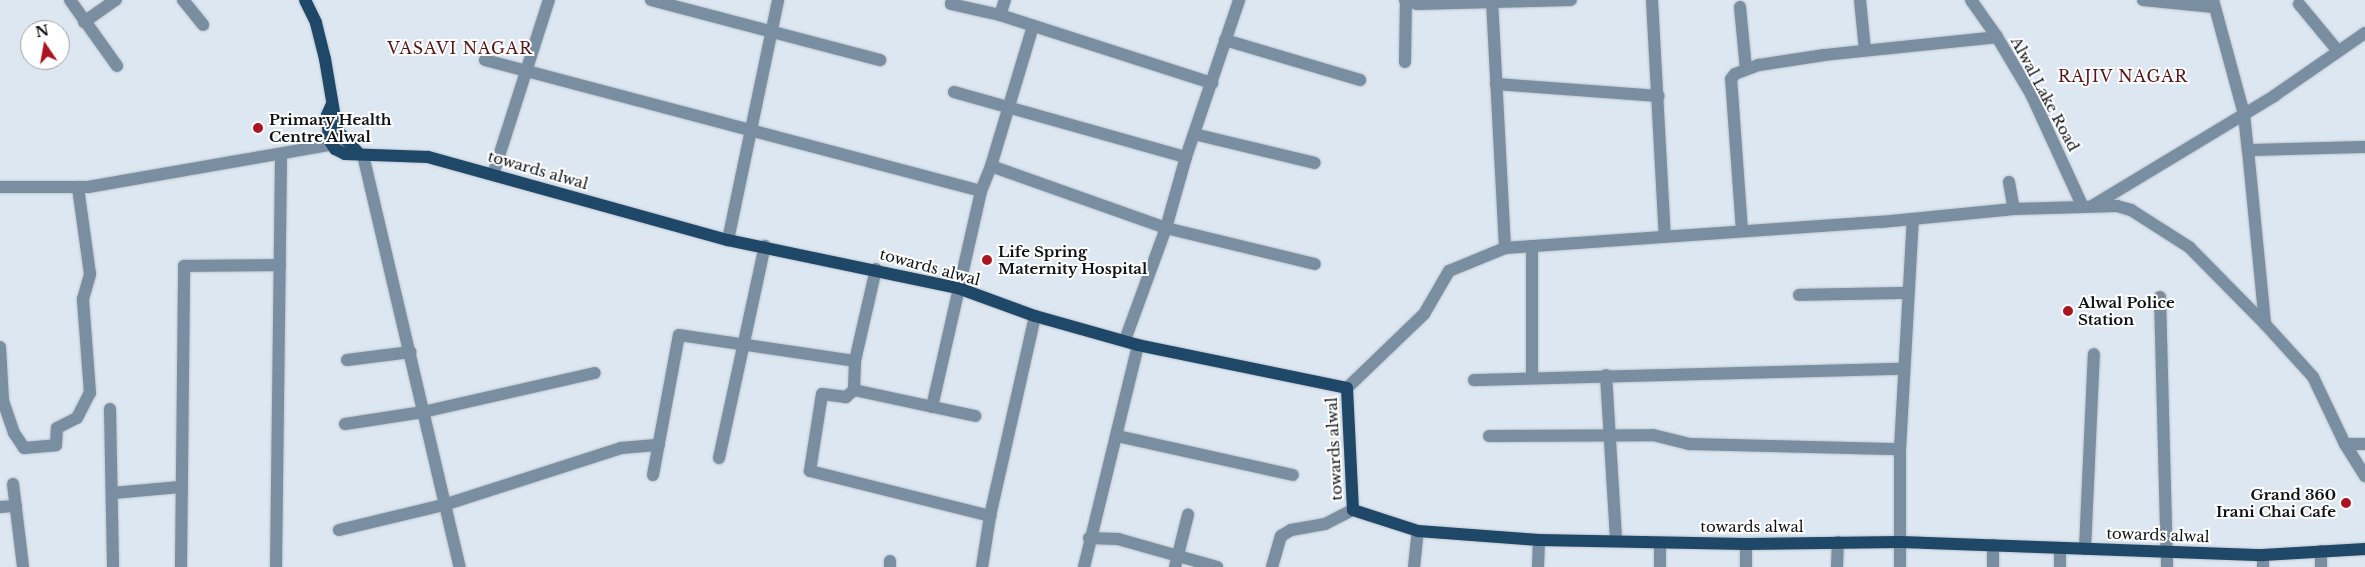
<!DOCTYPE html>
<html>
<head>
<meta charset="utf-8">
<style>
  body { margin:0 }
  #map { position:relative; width:2365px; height:567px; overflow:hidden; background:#dde7f1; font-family:"Libre Baskerville",serif }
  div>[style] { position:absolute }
  .roads { filter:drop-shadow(0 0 1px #bcc5ce) drop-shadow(0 0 1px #bcc5ce) }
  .minor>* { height:12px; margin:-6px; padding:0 6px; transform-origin:6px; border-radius:6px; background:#798ea1 }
  .major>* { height:12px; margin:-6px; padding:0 6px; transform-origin:6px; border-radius:6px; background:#1f4767 }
  .dots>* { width:14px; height:14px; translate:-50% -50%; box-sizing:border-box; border:2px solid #fff; border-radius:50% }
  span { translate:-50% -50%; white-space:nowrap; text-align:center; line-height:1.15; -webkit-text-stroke:4px #fff; paint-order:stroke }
  .street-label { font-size:15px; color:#0f1215 }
  .poi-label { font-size:15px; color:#0f1215; font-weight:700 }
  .left { translate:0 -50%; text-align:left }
  .right { translate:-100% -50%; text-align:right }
  .neighbourhood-label { font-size:16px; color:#581414; letter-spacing:1px }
  .north { position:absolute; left:20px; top:20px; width:50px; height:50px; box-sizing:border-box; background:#fff; border:1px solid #9fa0a1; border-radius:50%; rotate:348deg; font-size:14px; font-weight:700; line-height:20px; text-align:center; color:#0f1215 }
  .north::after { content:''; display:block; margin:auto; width:18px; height:22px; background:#aa1521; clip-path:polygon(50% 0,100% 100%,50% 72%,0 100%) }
</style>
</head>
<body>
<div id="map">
  <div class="roads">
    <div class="minor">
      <i style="left:70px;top:0;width:81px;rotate:54.5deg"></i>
      <i style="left:183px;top:0;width:32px;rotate:51deg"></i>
      <i style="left:651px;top:0;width:237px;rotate:14.7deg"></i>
      <i style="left:952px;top:0;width:4px;rotate:104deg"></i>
      <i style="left:951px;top:4px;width:50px;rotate:12.7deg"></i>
      <i style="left:1000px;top:15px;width:223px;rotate:17.8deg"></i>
      <i style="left:1405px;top:0;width:13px;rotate:18deg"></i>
      <i style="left:1417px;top:4px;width:154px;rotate:-1.5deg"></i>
      <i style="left:1492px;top:0;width:248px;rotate:87deg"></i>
      <i style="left:1652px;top:0;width:237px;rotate:86.9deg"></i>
      <i style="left:1860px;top:0;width:50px;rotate:84.3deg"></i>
      <i style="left:1971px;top:0;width:45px;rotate:54.9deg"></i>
      <i style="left:1997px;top:37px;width:66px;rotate:59.2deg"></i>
      <i style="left:2031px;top:94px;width:124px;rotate:65.3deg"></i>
      <i style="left:2143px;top:0;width:71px;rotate:5.6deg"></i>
      <i style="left:2213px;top:0;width:118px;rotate:74.8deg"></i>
      <i style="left:2244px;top:114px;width:36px;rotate:84deg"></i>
      <i style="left:2248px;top:150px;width:117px;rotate:-1.5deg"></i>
      <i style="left:2299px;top:4px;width:61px;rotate:50.3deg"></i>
      <i style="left:1740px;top:7px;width:62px;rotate:84.5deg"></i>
      <i style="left:1000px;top:15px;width:16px;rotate:-72deg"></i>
      <i style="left:84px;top:22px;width:39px;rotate:-35deg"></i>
      <i style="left:1225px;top:40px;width:141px;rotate:16.5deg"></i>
      <i style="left:485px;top:60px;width:513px;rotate:14.79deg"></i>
      <i style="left:1405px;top:62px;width:62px;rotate:-89.1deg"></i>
      <i style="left:1496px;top:84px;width:163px;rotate:4.2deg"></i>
      <i style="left:954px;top:92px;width:241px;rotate:15.7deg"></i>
      <i style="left:1194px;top:134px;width:124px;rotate:13.5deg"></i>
      <i style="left:2248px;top:150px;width:175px;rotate:84.4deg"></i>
      <i style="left:363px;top:155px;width:423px;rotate:76.8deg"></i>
      <i style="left:991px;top:166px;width:186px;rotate:19.5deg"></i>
      <i style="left:1166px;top:228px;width:153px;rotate:13.6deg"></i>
      <i style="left:493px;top:175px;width:184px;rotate:-72.3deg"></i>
      <i style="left:2009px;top:182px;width:27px;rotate:80deg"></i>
      <i style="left:0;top:187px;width:88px"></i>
      <i style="left:88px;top:187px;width:257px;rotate:-9.9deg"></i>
      <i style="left:2092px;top:206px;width:213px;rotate:-31.1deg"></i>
      <i style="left:2274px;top:96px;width:111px;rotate:-34.7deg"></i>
      <i style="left:1742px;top:231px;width:152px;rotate:-94.1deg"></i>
      <i style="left:1731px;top:79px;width:6px;rotate:-51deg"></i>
      <i style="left:1735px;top:74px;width:26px;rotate:-21deg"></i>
      <i style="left:1759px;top:65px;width:66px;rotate:-8.7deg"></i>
      <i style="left:1824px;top:55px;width:174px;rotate:-5.9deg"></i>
      <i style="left:728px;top:240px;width:245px;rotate:-78.2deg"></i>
      <i style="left:876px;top:269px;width:94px;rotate:102.9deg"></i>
      <i style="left:855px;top:361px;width:29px;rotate:92deg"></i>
      <i style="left:854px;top:390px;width:11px;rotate:139deg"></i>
      <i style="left:846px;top:397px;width:24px;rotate:-173deg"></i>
      <i style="left:822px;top:394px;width:78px;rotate:98.9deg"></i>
      <i style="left:810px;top:471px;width:186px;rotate:14deg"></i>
      <i style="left:1799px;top:295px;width:108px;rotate:-1.1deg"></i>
      <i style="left:2160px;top:297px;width:270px;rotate:88.5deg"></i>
      <i style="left:1125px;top:340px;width:119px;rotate:-69.9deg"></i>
      <i style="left:1166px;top:228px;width:74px;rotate:-74.3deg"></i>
      <i style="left:1186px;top:157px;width:166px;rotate:-71.3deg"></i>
      <i style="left:0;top:347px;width:54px;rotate:86.8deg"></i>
      <i style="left:3px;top:401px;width:34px;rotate:71deg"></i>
      <i style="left:14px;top:433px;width:18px;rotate:56deg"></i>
      <i style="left:24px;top:448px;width:32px;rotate:-5deg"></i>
      <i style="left:56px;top:445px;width:17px;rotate:-87deg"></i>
      <i style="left:57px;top:428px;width:22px;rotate:-27deg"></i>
      <i style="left:77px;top:418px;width:28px;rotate:-63deg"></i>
      <i style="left:90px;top:393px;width:94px;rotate:-94.3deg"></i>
      <i style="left:83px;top:299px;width:26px;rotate:-74deg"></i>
      <i style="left:90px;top:274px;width:88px;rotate:-97.9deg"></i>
      <i style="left:347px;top:360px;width:64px;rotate:-7.2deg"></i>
      <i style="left:1606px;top:375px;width:164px;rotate:86.5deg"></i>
      <i style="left:1532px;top:378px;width:132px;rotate:-90deg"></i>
      <i style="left:1474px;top:380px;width:430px;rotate:-1.5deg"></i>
      <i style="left:1347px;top:388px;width:107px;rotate:-43.9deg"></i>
      <i style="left:1424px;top:314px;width:50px;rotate:-59.8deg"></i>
      <i style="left:1449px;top:271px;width:61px;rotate:-22.3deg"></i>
      <i style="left:1505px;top:248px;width:377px;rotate:-4deg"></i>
      <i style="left:1881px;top:222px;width:134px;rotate:-5.6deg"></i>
      <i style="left:2014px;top:209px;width:103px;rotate:-1.7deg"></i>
      <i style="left:2117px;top:206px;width:15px;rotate:16deg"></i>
      <i style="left:2131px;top:210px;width:69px;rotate:32.5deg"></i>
      <i style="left:2189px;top:247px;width:108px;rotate:45.4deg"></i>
      <i style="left:2265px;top:324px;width:72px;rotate:47.8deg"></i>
      <i style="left:2313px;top:377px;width:74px;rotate:64.5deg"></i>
      <i style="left:2345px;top:444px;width:38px;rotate:58deg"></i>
      <i style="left:854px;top:390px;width:124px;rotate:12.1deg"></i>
      <i style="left:932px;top:407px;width:221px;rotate:-77.2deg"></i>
      <i style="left:981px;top:191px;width:27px;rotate:-68deg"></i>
      <i style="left:991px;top:166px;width:146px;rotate:-73.3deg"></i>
      <i style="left:110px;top:409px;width:158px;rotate:88.9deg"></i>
      <i style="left:345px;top:424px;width:79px;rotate:-8.7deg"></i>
      <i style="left:423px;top:412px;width:176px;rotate:-12.8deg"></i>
      <i style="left:1117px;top:436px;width:180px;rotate:12.5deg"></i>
      <i style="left:1489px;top:436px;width:164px;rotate:-0.3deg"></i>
      <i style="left:1653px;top:435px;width:38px;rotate:14deg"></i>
      <i style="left:1690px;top:444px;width:210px;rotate:1.4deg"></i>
      <i style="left:2345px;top:444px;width:20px"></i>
      <i style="left:719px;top:458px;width:217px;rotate:-77.8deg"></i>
      <i style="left:653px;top:475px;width:142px;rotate:-79.5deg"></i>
      <i style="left:679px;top:335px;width:178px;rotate:8.4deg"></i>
      <i style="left:13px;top:484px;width:84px;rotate:83.1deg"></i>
      <i style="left:113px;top:493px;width:67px;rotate:-5.1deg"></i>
      <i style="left:0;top:507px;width:16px;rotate:-4deg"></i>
      <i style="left:339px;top:530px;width:111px;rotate:-13.5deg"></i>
      <i style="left:447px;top:504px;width:183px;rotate:-17.8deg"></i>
      <i style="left:621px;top:448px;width:38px;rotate:-5deg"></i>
      <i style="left:1089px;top:538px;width:29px;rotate:2deg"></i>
      <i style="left:1118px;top:539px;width:103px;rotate:15.8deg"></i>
      <i style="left:1993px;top:545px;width:22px;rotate:90deg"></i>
      <i style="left:2085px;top:549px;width:195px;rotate:-87.4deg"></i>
      <i style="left:2321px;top:551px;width:16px;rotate:90deg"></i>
      <i style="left:181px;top:567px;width:301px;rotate:-89.4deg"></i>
      <i style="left:184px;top:266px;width:96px;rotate:-0.6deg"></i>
      <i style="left:276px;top:567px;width:412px;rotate:-89.3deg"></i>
      <i style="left:890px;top:567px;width:6px;rotate:-90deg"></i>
      <i style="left:982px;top:567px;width:52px;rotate:-81.1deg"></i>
      <i style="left:990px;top:516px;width:205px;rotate:-77.3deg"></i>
      <i style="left:1084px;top:567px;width:228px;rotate:-76.3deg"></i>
      <i style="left:1175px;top:567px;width:54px;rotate:-76deg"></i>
      <i style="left:1272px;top:567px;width:32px;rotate:-74deg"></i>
      <i style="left:1281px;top:536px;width:12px;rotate:-31deg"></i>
      <i style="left:1291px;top:530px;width:35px;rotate:-10deg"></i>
      <i style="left:1325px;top:524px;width:31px;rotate:-27deg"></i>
      <i style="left:1414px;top:567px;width:36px;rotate:-84deg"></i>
      <i style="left:1538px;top:567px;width:27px;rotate:-88deg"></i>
      <i style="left:1660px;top:567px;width:24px;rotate:-90deg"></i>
      <i style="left:1746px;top:567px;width:23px;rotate:-90deg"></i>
      <i style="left:1837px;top:567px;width:25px;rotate:-88deg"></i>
      <i style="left:1900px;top:567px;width:118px;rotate:-90deg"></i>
      <i style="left:1900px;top:449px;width:230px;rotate:-86.8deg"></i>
      <i style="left:2060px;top:567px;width:19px;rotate:-90deg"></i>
      <i style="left:2263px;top:567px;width:12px;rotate:-90deg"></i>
    </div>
    <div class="major">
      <i style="left:305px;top:0;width:25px;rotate:64deg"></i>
      <i style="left:316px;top:23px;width:37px;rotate:76deg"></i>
      <i style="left:325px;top:59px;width:72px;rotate:80.4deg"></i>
      <i style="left:337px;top:130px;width:33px;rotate:47deg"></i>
      <i style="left:332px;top:104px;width:12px;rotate:114deg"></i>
      <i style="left:327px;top:115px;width:25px;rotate:85deg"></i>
      <i style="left:329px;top:140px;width:11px;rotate:56deg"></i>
      <i style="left:335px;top:149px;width:11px;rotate:27deg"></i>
      <i style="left:345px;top:154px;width:83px;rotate:2.1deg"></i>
      <i style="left:428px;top:157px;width:311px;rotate:15.5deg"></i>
      <i style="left:728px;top:240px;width:235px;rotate:11.8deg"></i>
      <i style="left:958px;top:288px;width:82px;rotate:20deg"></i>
      <i style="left:1035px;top:316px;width:107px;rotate:15.7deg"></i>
      <i style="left:1138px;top:345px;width:213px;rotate:11.6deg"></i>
      <i style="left:1347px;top:388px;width:122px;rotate:87.2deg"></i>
      <i style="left:1353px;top:510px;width:68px;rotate:17.9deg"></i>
      <i style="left:1418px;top:531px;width:121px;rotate:4.3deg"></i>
      <i style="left:1539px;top:540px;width:207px;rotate:1.1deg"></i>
      <i style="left:1746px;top:544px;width:154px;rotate:-0.7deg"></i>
      <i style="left:1900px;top:542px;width:363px;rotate:2.1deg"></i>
      <i style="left:2263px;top:555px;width:102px;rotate:-3.4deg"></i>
    </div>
  </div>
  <div class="dots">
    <i style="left:258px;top:128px;background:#aa1521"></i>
    <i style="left:987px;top:260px;background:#aa1521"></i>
    <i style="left:2068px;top:311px;background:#aa1521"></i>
    <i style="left:2346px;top:503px;background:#aa1521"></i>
  </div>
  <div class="street-label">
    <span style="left:2045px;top:94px;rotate:62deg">Alwal Lake Road</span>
    <span style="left:538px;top:170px;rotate:16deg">towards alwal</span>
    <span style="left:930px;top:267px;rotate:15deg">towards alwal</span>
    <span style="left:1334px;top:449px;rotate:-93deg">towards alwal</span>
    <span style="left:1752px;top:527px">towards alwal</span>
    <span style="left:2158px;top:535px;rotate:2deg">towards alwal</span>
  </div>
  <div class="poi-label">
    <span class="left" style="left:269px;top:128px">Primary Health<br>Centre Alwal</span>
    <span class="left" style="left:998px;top:260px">Life Spring<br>Maternity Hospital</span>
    <span class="left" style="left:2078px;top:311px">Alwal Police<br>Station</span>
    <span class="right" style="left:2336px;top:503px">Grand 360<br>Irani Chai Cafe</span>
  </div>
  <div class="neighbourhood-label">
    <span style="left:460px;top:48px">VASAVI NAGAR</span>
    <span style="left:2123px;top:76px">RAJIV NAGAR</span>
  </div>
  <div class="north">N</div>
</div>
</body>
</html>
